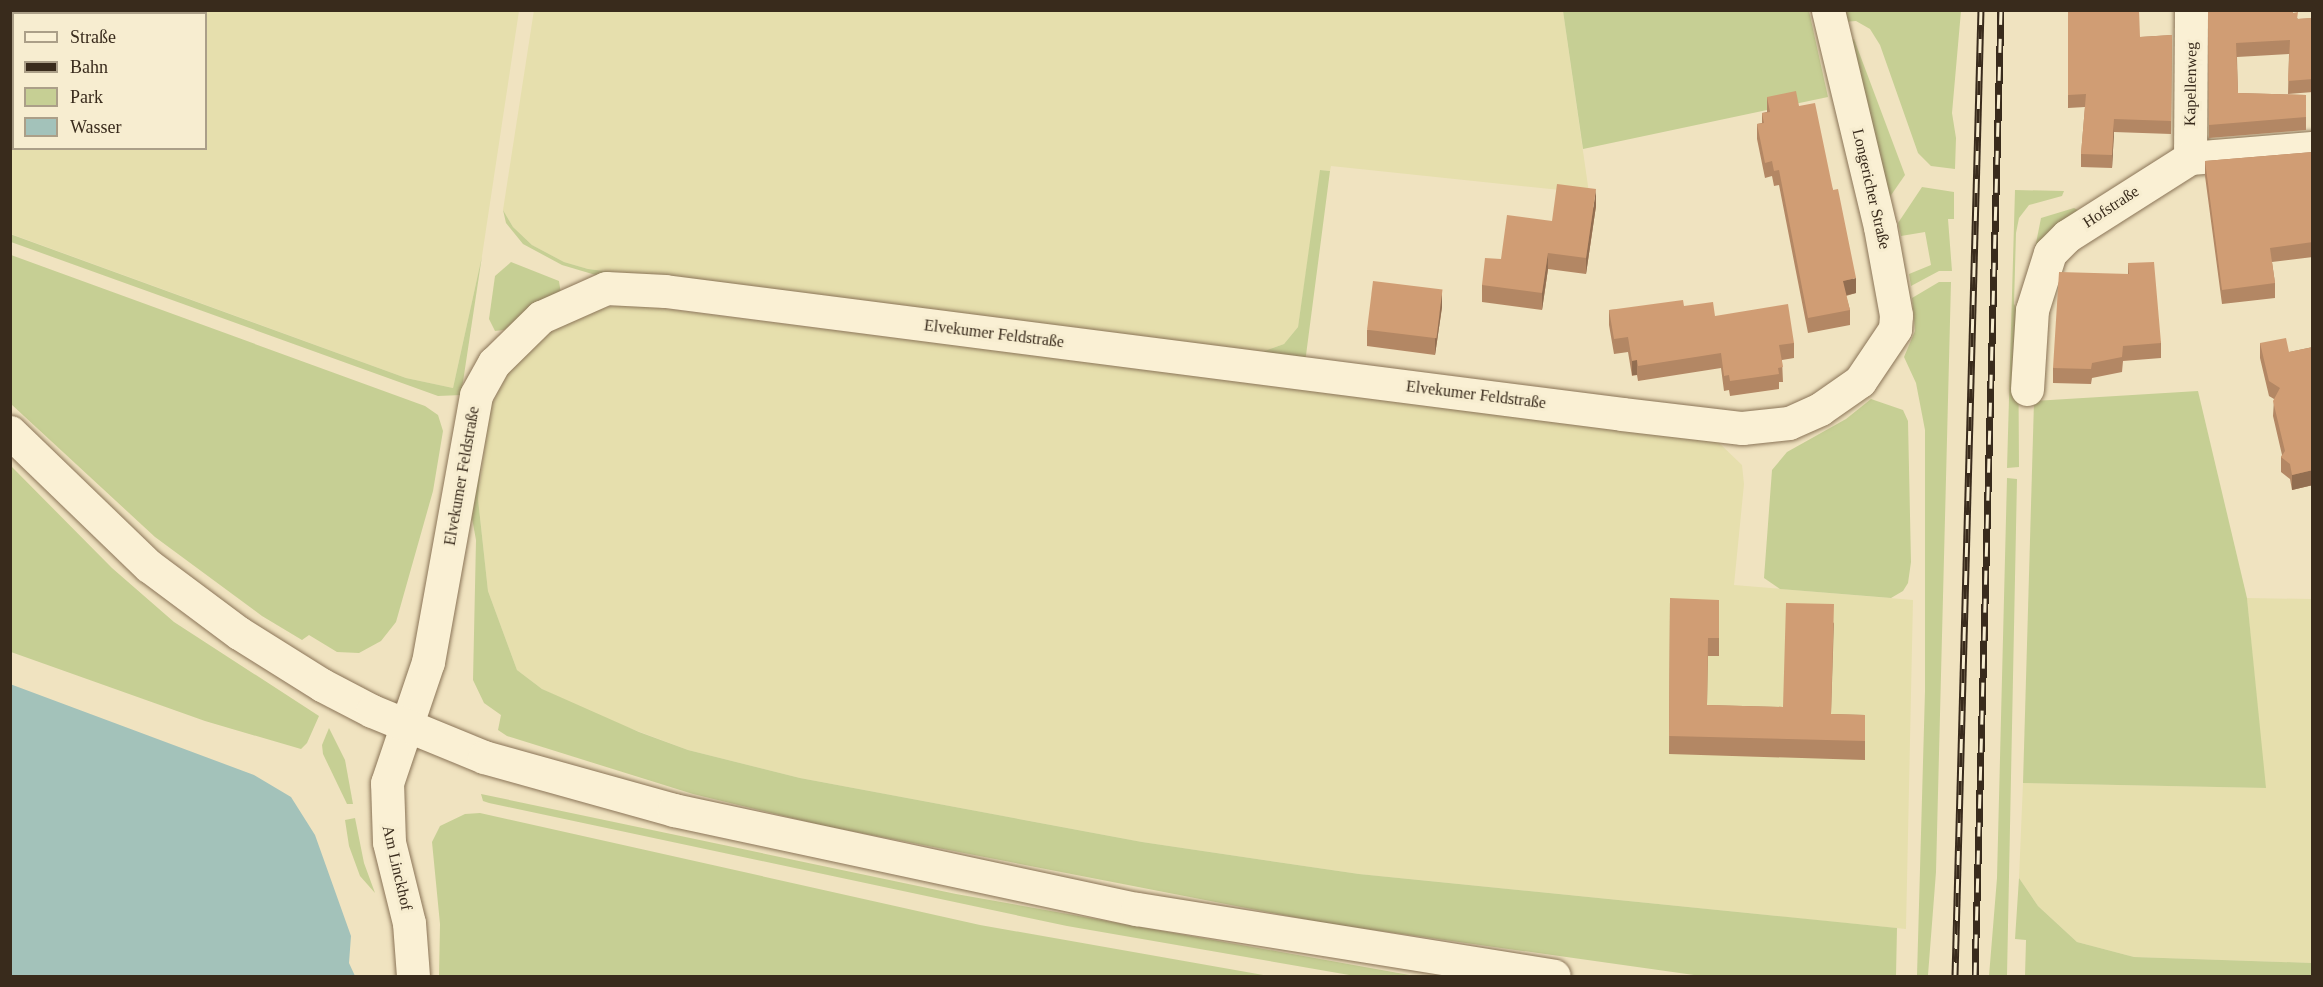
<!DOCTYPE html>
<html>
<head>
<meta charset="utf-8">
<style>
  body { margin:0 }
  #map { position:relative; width:2323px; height:987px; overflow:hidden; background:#f0e3c0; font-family:"Times New Roman",serif }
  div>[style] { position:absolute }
  .farmland>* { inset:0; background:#e6dfad }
  .green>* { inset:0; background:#c6cf94 }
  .water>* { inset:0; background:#a3c2ba }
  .roads { filter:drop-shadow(0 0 2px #8a7457) drop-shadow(0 0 2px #8a7457) }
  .street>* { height:33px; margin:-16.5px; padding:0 16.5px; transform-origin:16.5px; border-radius:16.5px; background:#faf0d4 }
  .secondary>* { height:33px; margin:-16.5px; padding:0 16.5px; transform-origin:16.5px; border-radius:16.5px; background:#faf0d4 }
  .rail>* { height:7px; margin-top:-3.5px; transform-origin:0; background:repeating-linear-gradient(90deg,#f7edd0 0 14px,#392b1c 0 28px); box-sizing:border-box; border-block:2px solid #392b1c }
  .wall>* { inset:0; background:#b38764 }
  .shaded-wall>* { inset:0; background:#926e51; transform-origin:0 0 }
  .building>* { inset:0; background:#d09d74; transform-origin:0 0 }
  span { translate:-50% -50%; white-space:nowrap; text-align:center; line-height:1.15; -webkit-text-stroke:6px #f7edd0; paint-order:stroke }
  .street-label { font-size:16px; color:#392b1c }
  .frame { position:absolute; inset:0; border:12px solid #392b1c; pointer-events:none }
  .legend { position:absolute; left:12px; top:12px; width:195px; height:138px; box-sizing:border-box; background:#f7edd0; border:2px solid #ab9f88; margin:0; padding:8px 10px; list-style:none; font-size:18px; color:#392b1c }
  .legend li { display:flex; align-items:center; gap:12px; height:30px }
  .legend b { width:30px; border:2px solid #ab9f88 }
</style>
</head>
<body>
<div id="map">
  <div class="farmland">
    <i style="clip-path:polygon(534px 10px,1563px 11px,1589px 193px,1331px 166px,1330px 171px,1321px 170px,1298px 327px,1284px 344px,1262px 352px,588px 269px,564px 262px,532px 245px,513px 227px,503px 210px)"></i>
    <i style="clip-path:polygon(evenodd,10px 11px,519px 11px,482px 256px,453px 388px,406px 378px,11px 234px,10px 11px,14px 14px,206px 14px,206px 148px,14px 148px,14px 14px)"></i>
    <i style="clip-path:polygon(626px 304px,1717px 441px,1742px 465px,1744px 484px,1734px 585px,1913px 600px,1906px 929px,1359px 874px,1142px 842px,800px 778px,688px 750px,592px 714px,542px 689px,517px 670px,488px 591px,478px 499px,489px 410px,513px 363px,557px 325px,592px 310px)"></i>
    <i style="clip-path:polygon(2247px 598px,2312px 599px,2312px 963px,2134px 957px,2077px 942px,2038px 906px,2019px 878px,2023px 783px,2265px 788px)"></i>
  </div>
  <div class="green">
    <i style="clip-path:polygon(1857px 10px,1961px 11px,1952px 113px,1956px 138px,1955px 169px,1931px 166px,1918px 153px,1880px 45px,1870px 29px,1856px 21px,1843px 22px,1842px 13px)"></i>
    <i style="clip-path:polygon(1563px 11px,1809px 11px,1828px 97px,1583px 149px)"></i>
    <i style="clip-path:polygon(1854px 39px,1905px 175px,1887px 201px,1850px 41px)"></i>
    <i style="clip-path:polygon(1320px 170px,1330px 171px,1305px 363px,599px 276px,562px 265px,523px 244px,506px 223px,503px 210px,513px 227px,532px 245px,564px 262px,588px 269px,1262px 352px,1284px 344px,1298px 327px)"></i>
    <i style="clip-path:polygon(1922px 187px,1954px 192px,1954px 219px,1948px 219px,1952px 271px,1939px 271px,1911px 286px,1909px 274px,1931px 265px,1925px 232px,1901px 236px,1898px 223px)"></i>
    <i style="clip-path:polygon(2015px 190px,2064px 191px,2062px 196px,2029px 205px,2019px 218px,2016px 233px,2014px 304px,2018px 310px,2019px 467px,2007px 468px)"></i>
    <i style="clip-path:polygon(2074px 208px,2078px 210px,2027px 289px,2041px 218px)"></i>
    <i style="clip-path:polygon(10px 234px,406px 378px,453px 388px,482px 256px,461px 395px,438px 396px,11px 242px)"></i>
    <i style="clip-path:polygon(11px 255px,425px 406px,438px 415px,443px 431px,433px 491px,396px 622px,381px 641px,359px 653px,337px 652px,309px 635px,302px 640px,262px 616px,155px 537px,11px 404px)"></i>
    <i style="clip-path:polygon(511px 262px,559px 281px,561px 294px,504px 330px,495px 331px,489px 319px,495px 276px)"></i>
    <i style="clip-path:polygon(1939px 282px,1951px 282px,1936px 872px,1928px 975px,1932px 976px,1917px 976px,1925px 691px,1925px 430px,1916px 383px,1904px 357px,1915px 331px,1912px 298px)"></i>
    <i style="clip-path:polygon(2198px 391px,2247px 598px,2266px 788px,2023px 783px,2034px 401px)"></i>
    <i style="clip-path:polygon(1871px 399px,1903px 410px,1908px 421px,1911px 562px,1908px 583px,1903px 591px,1891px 598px,1780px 589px,1764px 578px,1772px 470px,1787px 452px,1846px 419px)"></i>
    <i style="clip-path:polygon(484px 431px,478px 499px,488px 591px,517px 670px,542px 689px,639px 732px,688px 750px,800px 778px,1142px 842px,1359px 874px,1897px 928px,1896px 976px,1701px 976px,1324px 923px,825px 826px,693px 794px,507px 736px,498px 730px,501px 715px,484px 703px,473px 680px,476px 540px,472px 518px)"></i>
    <i style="clip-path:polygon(10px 465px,112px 568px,174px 622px,319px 716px,307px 743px,301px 749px,205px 721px,11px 652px)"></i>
    <i style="clip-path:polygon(2007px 478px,2017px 479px,2007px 976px,1989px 976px,1997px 878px)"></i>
    <i style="clip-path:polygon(329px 728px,345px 760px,353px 804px,347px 804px,323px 754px,322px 745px)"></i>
    <i style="clip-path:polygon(481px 794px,956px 894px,1415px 976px,1355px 976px,1067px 926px,489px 803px,483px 801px)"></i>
    <i style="clip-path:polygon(480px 813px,980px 925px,1269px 976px,439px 976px,440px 924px,432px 842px,440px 826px,465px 814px)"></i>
    <i style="clip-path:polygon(355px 818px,364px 863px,375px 893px,360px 876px,349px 846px,345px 820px)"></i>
    <i style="clip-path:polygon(2019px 878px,2038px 906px,2077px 942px,2134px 957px,2312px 963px,2312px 976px,2025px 976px,2026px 940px,2015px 939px)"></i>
  </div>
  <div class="water">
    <i style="clip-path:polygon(10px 684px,254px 775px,291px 797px,315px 835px,351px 936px,349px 963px,355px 976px,11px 976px)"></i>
  </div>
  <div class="roads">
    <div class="street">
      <i style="left:2190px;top:158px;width:148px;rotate:-89.6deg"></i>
      <i style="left:2027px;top:389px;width:79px;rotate:-86.4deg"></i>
      <i style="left:2032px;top:310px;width:60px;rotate:-72.5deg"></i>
      <i style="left:2050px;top:253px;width:24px;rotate:-45deg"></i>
      <i style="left:2067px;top:236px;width:146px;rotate:-32.4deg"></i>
      <i style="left:2190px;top:158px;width:122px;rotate:-4.7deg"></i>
      <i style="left:413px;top:976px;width:53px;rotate:-94.3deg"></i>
      <i style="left:409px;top:923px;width:83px;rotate:-103.9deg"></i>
      <i style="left:389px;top:842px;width:59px;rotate:-91.9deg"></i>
      <i style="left:387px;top:783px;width:128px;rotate:-71.3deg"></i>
      <i style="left:428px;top:662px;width:271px;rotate:-79.8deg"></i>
      <i style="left:476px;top:395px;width:37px;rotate:-61deg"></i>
      <i style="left:494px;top:363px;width:66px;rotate:-44.4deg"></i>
      <i style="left:541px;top:317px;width:71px;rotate:-24deg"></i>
      <i style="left:606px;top:288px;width:59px;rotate:2.9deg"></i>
      <i style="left:665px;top:291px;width:965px;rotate:7.32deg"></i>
      <i style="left:1622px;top:414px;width:121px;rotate:6.7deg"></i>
      <i style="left:1742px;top:428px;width:47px;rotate:-6.1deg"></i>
      <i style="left:1789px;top:423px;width:34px;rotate:-24deg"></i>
      <i style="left:1820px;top:409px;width:49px;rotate:-35deg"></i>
      <i style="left:1860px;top:381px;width:63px;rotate:-56.1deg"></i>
      <i style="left:1895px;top:329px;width:14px;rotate:-86deg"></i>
      <i style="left:1896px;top:315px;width:89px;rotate:-100.3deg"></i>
      <i style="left:1880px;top:227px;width:223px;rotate:-103.5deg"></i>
    </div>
    <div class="secondary">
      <i style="left:10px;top:432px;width:193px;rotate:44deg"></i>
      <i style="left:149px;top:566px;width:112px;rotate:36.7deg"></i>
      <i style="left:239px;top:633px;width:98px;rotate:32.1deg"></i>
      <i style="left:322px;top:685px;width:56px;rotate:27.5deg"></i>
      <i style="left:372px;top:711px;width:121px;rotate:22.3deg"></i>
      <i style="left:484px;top:757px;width:197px;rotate:15.6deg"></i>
      <i style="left:674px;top:810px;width:473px;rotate:12.1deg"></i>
      <i style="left:1137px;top:909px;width:422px;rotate:9.1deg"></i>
    </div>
  </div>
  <div class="rail">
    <i style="left:1955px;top:976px;width:966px;rotate:-88.46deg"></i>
    <i style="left:1975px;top:976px;width:966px;rotate:-88.46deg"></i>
  </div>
  <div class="wall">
    <i style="clip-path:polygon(2068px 10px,2140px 37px,2172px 35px,2171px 134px,2114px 132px,2112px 168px,2081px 167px,2081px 154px,2085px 107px,2068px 108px)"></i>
    <i style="clip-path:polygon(2208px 10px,2293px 13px,2298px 19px,2313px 18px,2313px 92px,2288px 94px,2289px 54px,2237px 57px,2238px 93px,2306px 95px,2306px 130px,2209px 138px)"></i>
    <i style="clip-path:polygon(1767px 97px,1799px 106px,1833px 190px,1856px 293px,1846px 296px,1850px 310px,1850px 325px,1808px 333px,1779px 185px,1774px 186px,1772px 176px,1765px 178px,1757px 139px,1757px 124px,1762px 123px,1762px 113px,1767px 112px)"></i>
    <i style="clip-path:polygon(2313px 152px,2313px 257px,2272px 262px,2275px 283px,2275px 298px,2222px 304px,2205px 176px,2205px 161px)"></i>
    <i style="clip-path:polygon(1596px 206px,1586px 274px,1548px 269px,1542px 310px,1482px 302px,1482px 285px,1501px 259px)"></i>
    <i style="clip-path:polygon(2128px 263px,2161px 343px,2161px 358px,2123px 361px,2122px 372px,2092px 378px,2091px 384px,2053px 383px,2053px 368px,2128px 274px)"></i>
    <i style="clip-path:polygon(1684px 306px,1794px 343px,1794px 358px,1782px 360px,1783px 382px,1779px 382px,1779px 389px,1730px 396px,1729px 390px,1724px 391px,1721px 368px,1638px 381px,1637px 375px,1632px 376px,1628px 352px,1614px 354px,1609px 325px,1609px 310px)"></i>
    <i style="clip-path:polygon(1442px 307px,1435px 355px,1367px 346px,1367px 330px)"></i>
    <i style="clip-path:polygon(2260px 343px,2289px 352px,2313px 347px,2313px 485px,2292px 490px,2290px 479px,2281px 472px,2281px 457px,2282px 455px,2273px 416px,2274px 399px,2269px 396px,2260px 358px)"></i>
    <i style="clip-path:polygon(1670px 598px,1719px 618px,1719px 656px,1708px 656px,1707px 705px,1783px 707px,1834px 622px,1831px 714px,1865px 715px,1865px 760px,1669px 754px)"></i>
  </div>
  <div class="shaded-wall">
    <i style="clip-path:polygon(2114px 119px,2114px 132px,2112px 168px,2112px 155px)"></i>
    <i style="clip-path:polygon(1596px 189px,1596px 206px,1586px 274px,1586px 258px)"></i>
    <i style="clip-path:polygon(1548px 253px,1548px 269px,1542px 310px,1542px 293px)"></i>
    <i style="clip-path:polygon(1856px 278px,1856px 293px,1843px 296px,1843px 281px)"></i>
    <i style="clip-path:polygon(1442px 290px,1442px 307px,1435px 355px,1435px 338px)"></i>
    <i style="left:1637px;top:360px;width:15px;height:5px;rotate:90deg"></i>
    <i style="clip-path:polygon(2313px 470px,2313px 485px,2292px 490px,2292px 475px)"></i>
  </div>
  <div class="building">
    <i style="clip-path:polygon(2068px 10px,2139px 10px,2140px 37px,2172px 35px,2171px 121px,2114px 119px,2112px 155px,2081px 154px,2086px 94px,2068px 95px)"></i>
    <i style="clip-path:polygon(2208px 10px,2293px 10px,2293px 13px,2298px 12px,2297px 19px,2313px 18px,2313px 79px,2288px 81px,2290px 40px,2236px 43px,2238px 93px,2306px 95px,2306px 117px,2209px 125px)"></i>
    <i style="clip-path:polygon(1796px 91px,1799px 106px,1815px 103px,1833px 190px,1838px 189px,1856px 278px,1843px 281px,1850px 310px,1808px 318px,1779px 170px,1774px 171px,1772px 161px,1765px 163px,1757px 124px,1764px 123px,1762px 113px,1770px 112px,1767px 97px)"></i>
    <i style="clip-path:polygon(2313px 152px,2313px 242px,2270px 248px,2275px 283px,2222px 290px,2205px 161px)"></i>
    <i style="clip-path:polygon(1557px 184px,1596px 189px,1586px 258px,1548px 253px,1542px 293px,1482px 285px,1485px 258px,1501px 259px,1507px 215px,1552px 221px)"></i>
    <i style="clip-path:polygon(2154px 262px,2161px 343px,2123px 346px,2122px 357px,2092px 363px,2091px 369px,2053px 368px,2059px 272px,2129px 274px,2128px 263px)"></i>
    <i style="left:1373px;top:281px;width:70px;height:49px;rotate:7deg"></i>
    <i style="clip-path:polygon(1683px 300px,1684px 306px,1713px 302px,1715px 316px,1788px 304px,1794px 343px,1779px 345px,1783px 367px,1778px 368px,1779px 374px,1730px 381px,1729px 375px,1724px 376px,1721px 353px,1638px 366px,1637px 360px,1632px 361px,1628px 337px,1614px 339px,1609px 310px)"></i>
    <i style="clip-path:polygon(2286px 338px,2289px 352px,2313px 347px,2313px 470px,2292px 475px,2290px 464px,2281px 457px,2285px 451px,2273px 401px,2280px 388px,2269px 381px,2260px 343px)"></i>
    <i style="clip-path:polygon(1670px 598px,1719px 600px,1719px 638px,1708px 638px,1707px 705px,1783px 707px,1786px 603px,1834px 604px,1831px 714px,1865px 715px,1865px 741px,1669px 736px)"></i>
  </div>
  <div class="street-label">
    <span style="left:2191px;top:84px;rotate:-89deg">Kapellenweg</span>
    <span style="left:1871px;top:189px;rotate:77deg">Longericher Straße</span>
    <span style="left:2111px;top:207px;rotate:-33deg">Hofstraße</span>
    <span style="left:994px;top:334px;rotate:7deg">Elvekumer Feldstraße</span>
    <span style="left:1476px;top:395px;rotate:7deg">Elvekumer Feldstraße</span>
    <span style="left:462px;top:476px;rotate:-80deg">Elvekumer Feldstraße</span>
    <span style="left:397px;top:868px;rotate:77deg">Am Linckhof</span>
  </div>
  <div class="frame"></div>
  <ul class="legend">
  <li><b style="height:8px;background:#faf0d4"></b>Straße</li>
  <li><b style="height:8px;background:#392b1c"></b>Bahn</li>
  <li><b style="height:16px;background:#c6cf94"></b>Park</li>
  <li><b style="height:16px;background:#a3c2ba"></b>Wasser</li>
  </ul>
</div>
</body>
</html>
